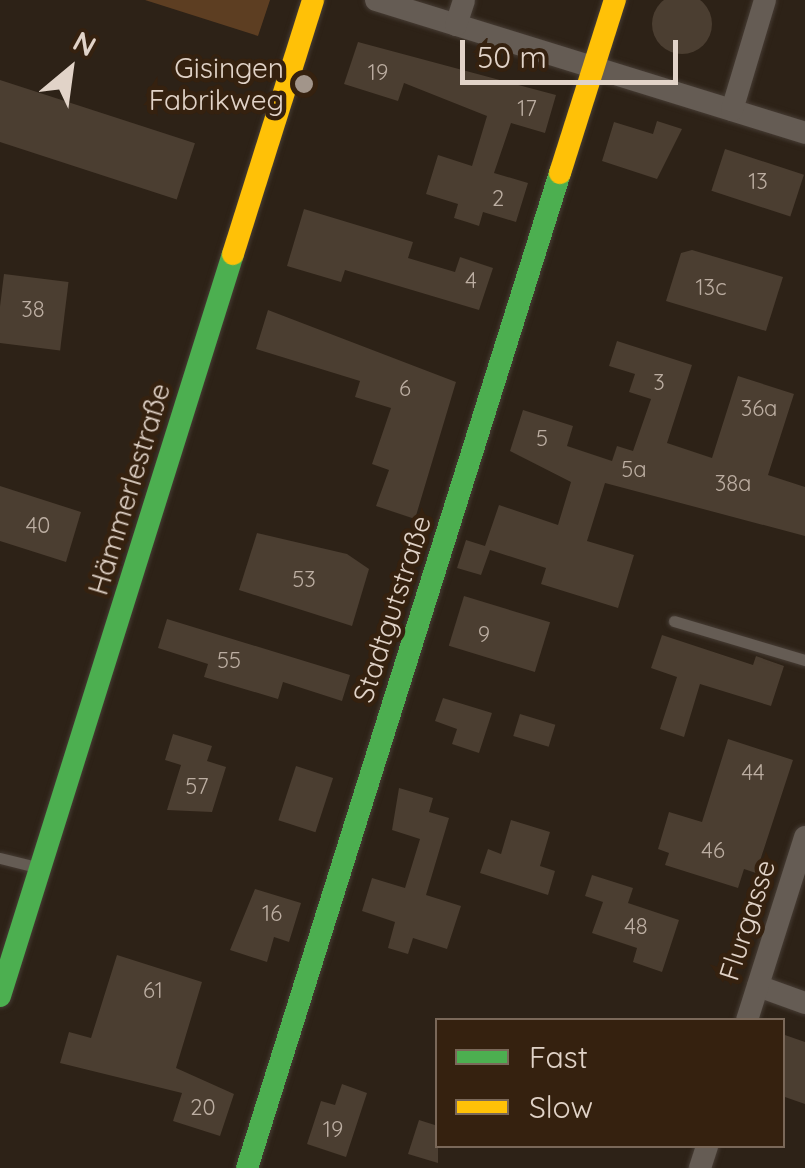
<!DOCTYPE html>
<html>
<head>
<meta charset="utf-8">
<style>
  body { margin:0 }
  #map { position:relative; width:805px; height:1168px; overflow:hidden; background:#2d2217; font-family:Quicksand,sans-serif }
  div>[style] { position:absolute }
  .green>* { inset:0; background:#5d3e22 }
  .building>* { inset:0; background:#4b3e31; transform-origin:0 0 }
  .round { border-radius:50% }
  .roads { filter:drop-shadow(0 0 2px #463c34) drop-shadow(0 0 2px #463c34) }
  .lane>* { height:11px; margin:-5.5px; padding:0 5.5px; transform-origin:5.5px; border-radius:5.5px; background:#655c54 }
  .street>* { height:22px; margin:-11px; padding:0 11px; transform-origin:11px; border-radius:11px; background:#655c54 }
  .fast>* { height:22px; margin:-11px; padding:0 11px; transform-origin:11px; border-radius:11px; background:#4caf50 }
  .slow>* { height:22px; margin:-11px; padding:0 11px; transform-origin:11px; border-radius:11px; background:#ffc107 }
  .dots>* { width:28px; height:28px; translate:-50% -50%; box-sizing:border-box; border:5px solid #35210f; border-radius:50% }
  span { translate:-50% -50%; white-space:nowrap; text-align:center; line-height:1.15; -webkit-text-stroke:9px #35210f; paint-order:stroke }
  .number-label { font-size:22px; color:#bcaea2 }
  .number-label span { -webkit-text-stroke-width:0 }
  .poi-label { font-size:28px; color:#e1d3c8 }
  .right { translate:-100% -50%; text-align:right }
  .street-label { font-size:28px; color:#e1d3c8 }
  .legend { position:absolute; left:435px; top:1018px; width:350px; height:130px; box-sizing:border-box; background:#35210f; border:2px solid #7a6859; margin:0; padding:12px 18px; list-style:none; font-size:30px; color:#e1d3c8 }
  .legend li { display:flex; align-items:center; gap:20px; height:50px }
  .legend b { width:50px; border:2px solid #7a6859 }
  .north { position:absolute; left:20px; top:20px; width:100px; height:100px; -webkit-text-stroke:8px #35210f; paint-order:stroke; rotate:29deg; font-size:28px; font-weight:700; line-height:40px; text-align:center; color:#e1d3c8 }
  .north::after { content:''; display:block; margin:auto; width:35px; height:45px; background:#e1d3c8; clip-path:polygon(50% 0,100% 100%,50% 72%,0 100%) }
  .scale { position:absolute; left:460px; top:40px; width:218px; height:45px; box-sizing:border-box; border:5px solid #e1d3c8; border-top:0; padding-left:12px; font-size:30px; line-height:35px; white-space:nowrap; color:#e1d3c8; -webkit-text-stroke:8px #35210f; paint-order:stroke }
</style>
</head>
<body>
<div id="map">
  <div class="green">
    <i style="clip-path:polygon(145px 0,270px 0,258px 36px)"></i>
  </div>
  <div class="building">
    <i class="round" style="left:652px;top:-6px;width:60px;height:60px"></i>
    <i style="clip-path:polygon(358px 42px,556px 95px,545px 133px,511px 123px,494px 173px,528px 183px,516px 222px,483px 212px,479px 226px,467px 222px,454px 218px,458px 204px,426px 194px,438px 155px,472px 166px,487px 116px,404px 83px,398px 101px,344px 84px)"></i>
    <i style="left:0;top:80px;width:205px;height:59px;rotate:18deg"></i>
    <i style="clip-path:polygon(657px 121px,682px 129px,657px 179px,602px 161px,614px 122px,653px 134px)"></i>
    <i style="left:725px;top:149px;width:83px;height:44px;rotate:18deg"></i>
    <i style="clip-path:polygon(304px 209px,413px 242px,408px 258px,455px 272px,460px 257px,493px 268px,479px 310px,345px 270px,341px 282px,287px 266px)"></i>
    <i style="clip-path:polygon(692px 250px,783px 277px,766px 331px,666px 301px,681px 253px)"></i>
    <i style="left:4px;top:274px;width:65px;height:69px;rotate:7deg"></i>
    <i style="clip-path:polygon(268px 310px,456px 382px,415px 519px,376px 506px,389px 470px,372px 464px,391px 408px,355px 397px,360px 381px,256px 349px)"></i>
    <i style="clip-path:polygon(617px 341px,692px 365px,667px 443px,712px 458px,738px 376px,794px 394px,768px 475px,805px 487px,805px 536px,605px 483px,587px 541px,634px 555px,618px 608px,541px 584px,546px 568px,490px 550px,481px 575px,457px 568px,466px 540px,485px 546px,499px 505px,558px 525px,571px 482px,510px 451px,523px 410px,573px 426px,567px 446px,612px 461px,617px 446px,633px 451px,651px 399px,629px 392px,635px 374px,609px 366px)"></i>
    <i style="clip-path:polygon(0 486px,81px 512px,66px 562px,0 541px)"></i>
    <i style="clip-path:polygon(257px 533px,347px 554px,369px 569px,352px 626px,239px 590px)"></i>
    <i style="left:464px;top:596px;width:90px;height:52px;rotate:17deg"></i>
    <i style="clip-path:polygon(167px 619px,350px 675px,342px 701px,283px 682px,278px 699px,204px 677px,208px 664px,158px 648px)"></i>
    <i style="clip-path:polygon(662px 635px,753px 665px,756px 656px,784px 666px,771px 706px,700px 684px,684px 737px,660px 729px,677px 677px,651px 668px)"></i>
    <i style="clip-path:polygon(443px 698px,492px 713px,479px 753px,452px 744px,457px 729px,435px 721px)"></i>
    <i style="left:520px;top:714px;width:37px;height:23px;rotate:17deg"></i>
    <i style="clip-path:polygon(173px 734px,212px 746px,207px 761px,226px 767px,212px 812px,167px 810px,181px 765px,165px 760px)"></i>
    <i style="clip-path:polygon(728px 739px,793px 760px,756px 873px,744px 869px,738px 888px,665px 865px,669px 853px,658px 849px,669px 812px,702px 822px)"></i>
    <i style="left:296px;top:766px;width:39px;height:57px;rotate:18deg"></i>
    <i style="clip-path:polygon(399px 788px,433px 798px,429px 812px,449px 818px,426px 895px,461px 906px,447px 949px,413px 938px,408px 954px,388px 948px,395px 922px,362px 911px,372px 878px,405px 888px,420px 839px,392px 830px)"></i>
    <i style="clip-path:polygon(511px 820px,550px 832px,540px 866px,555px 871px,548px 895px,480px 873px,488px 849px,501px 854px)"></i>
    <i style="clip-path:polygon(592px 875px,633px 888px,628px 903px,679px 920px,662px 972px,633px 962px,637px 948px,592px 933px,603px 902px,585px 896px)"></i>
    <i style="clip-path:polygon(255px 889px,301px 903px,289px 942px,274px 937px,267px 962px,230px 950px)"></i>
    <i style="clip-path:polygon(117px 955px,202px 982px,176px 1068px,234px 1094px,220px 1136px,173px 1121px,182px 1093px,60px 1063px,69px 1032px,91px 1038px)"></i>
    <i style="clip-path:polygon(782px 1034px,805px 1042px,805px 1104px,782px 1096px)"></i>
    <i style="clip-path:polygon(342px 1084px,367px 1093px,346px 1157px,307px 1144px,321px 1101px,335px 1105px)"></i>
    <i style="clip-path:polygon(419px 1120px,438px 1126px,438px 1163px,408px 1154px)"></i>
  </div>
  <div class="roads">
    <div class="lane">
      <i style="left:674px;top:621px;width:137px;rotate:16.6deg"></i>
      <i style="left:0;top:858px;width:37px;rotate:14deg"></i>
    </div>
    <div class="street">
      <i style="left:376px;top:0;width:449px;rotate:17.2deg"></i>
      <i style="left:456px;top:25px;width:26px;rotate:-72deg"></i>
      <i style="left:732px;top:110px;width:115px;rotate:-73.3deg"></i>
      <i style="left:758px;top:986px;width:50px;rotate:19.9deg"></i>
      <i style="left:747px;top:1020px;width:192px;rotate:-72.4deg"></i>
      <i style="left:700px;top:1168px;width:23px;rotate:-72deg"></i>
    </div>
    <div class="fast">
      <i style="left:0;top:996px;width:778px;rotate:-72.57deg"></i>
      <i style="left:247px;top:1168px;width:1043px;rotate:-72.54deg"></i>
    </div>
    <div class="slow">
      <i style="left:560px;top:173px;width:182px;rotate:-72.4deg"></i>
      <i style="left:233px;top:254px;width:266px;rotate:-72.5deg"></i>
    </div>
  </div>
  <div class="dots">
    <i style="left:304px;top:84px;background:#a2958a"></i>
  </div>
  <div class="number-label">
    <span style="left:378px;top:73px">19</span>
    <span style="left:527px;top:109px">17</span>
    <span style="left:758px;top:182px">13</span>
    <span style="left:498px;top:199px">2</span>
    <span style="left:471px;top:281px">4</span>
    <span style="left:711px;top:288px">13c</span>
    <span style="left:33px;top:310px">38</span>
    <span style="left:659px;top:383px">3</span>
    <span style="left:405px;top:389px">6</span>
    <span style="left:759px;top:409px">36a</span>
    <span style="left:542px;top:439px">5</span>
    <span style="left:634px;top:470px">5a</span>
    <span style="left:733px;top:484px">38a</span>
    <span style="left:38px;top:526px">40</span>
    <span style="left:304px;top:580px">53</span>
    <span style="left:484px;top:635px">9</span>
    <span style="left:229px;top:661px">55</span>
    <span style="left:753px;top:773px">44</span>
    <span style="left:197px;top:787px">57</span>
    <span style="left:713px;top:851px">46</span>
    <span style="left:272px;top:914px">16</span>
    <span style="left:636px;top:927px">48</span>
    <span style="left:153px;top:991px">61</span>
    <span style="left:203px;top:1108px">20</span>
    <span style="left:333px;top:1130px">19</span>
  </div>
  <div class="poi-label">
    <span class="right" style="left:284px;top:84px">Gisingen<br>Fabrikweg</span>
  </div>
  <div class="street-label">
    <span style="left:129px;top:489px;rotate:-73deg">Hämmerlestraße</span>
    <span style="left:392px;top:609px;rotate:-72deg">Stadtgutstraße</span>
    <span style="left:747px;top:920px;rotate:-72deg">Flurgasse</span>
  </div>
  <ul class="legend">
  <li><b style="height:12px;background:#4caf50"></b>Fast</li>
  <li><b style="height:12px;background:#ffc107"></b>Slow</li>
  </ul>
  <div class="north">N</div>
  <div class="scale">50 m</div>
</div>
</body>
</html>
